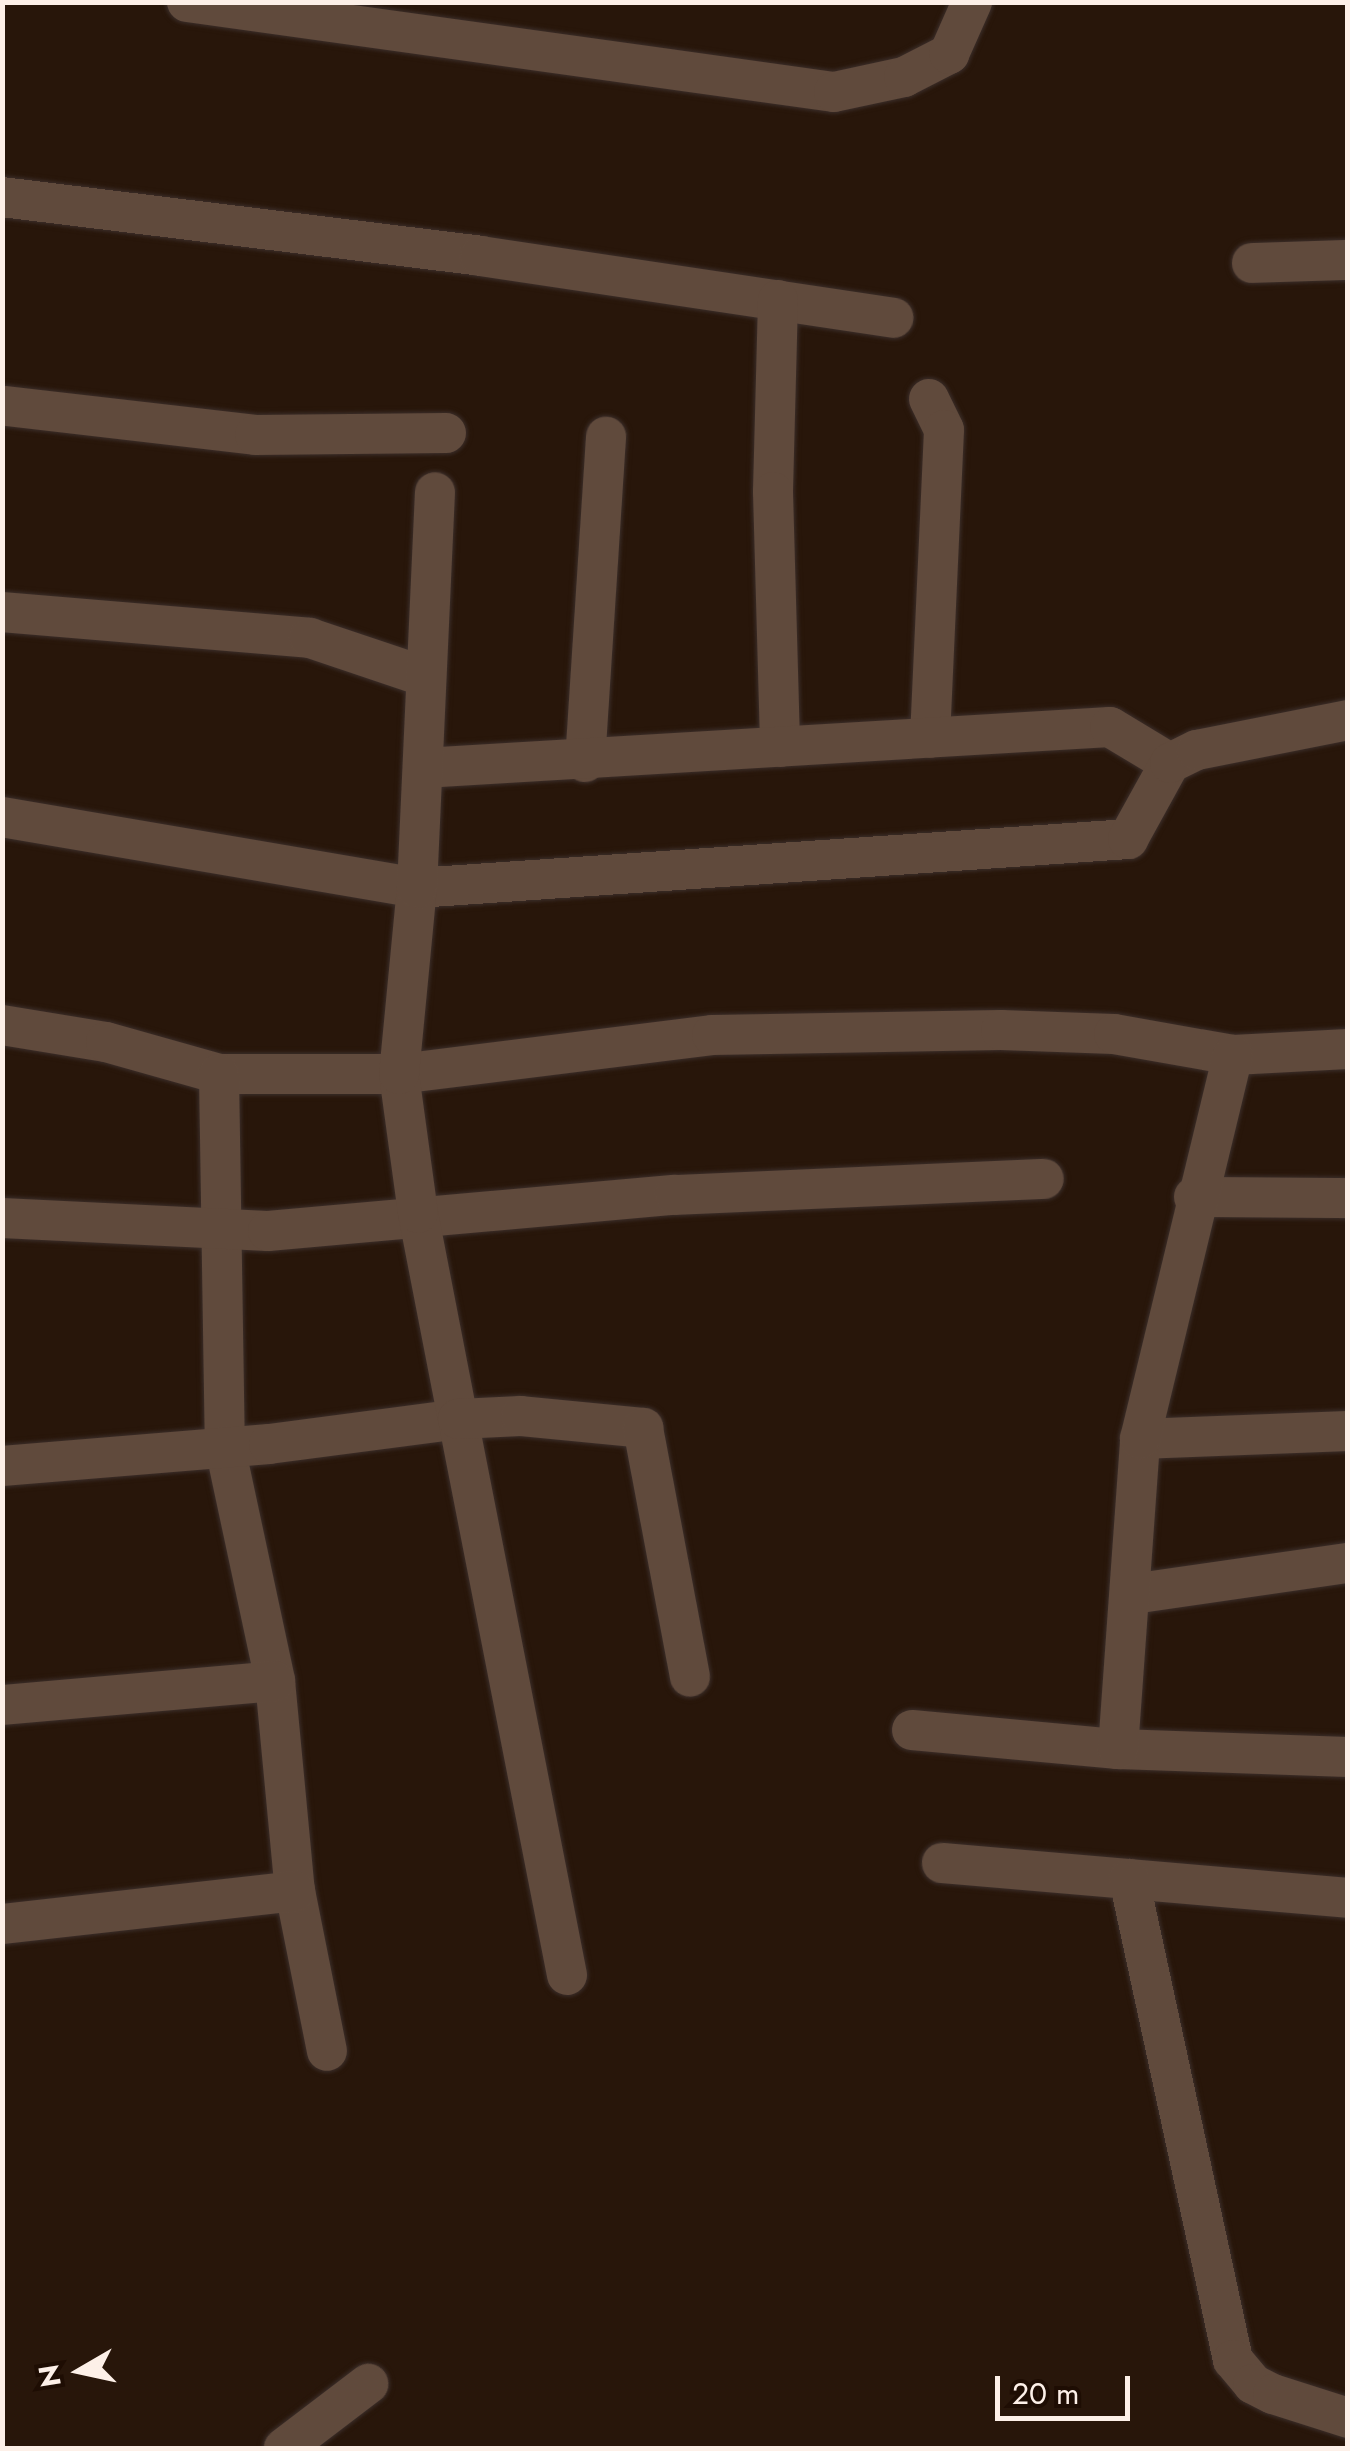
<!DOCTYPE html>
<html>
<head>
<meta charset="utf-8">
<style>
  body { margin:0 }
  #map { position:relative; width:1350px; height:2451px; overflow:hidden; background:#28160a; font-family:Jost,sans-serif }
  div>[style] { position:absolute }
  .roads { filter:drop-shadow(0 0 2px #3b2e2a) drop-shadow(0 0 2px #3b2e2a) }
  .minor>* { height:40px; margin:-20px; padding:0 20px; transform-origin:20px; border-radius:20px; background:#604a3c }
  span { translate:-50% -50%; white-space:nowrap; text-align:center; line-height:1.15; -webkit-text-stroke:10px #1e0d03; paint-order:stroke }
  .frame { position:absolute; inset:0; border:5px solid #fdf0e8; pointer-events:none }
  .north { position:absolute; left:30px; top:2321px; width:100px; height:100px; -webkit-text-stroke:8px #1e0d03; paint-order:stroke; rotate:261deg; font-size:28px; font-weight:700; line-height:40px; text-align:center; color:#fdf0e8 }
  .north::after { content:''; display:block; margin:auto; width:35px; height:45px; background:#fdf0e8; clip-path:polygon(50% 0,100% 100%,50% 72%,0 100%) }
  .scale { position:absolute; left:995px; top:2376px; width:135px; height:45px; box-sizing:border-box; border:5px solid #fdf0e8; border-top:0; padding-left:12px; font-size:30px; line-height:35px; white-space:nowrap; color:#fdf0e8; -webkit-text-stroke:8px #1e0d03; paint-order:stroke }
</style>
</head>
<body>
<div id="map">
  <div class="roads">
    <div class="minor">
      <i style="left:187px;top:2px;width:653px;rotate:7.92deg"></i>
      <i style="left:834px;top:92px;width:72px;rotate:-12.1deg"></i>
      <i style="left:904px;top:77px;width:51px;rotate:-27.1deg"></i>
      <i style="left:949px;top:54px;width:57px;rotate:-66.1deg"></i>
      <i style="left:2px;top:197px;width:482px;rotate:7deg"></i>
      <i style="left:480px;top:256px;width:418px;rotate:8.5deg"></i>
      <i style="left:1252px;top:263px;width:96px;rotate:-1.8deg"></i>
      <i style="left:778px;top:300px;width:192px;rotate:91.5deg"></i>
      <i style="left:773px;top:492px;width:255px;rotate:88.4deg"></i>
      <i style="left:929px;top:399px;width:34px;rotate:64deg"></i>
      <i style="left:944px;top:430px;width:308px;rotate:92.6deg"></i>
      <i style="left:6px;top:406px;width:251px;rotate:6.6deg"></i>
      <i style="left:255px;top:435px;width:191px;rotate:-0.6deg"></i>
      <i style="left:2px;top:612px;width:309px;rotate:4.8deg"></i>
      <i style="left:310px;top:638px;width:122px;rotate:18.6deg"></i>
      <i style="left:585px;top:762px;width:326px;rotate:-86.3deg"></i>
      <i style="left:423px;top:768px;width:688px;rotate:-3.42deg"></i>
      <i style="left:1110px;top:727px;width:70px;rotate:31deg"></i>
      <i style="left:2px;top:817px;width:421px;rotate:9.7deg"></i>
      <i style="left:417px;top:888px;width:713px;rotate:-3.94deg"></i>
      <i style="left:1128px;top:839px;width:87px;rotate:-61.1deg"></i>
      <i style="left:1170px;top:763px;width:30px;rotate:-26deg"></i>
      <i style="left:1197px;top:750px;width:154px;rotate:-11.2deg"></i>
      <i style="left:2px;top:1025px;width:105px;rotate:9.3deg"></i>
      <i style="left:106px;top:1042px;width:117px;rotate:15.8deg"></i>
      <i style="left:219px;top:1074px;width:180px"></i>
      <i style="left:399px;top:1074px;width:315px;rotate:-7.1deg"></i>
      <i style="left:712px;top:1035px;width:289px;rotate:-1deg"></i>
      <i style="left:1001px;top:1030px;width:113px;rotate:2deg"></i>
      <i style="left:1114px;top:1034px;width:121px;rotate:10deg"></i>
      <i style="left:1233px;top:1055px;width:115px;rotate:-3deg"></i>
      <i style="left:219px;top:1074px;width:373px;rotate:89.1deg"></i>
      <i style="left:225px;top:1447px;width:239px;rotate:77.9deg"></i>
      <i style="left:275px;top:1681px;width:211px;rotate:84.6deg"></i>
      <i style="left:295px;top:1891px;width:163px;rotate:78.7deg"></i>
      <i style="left:1194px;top:1197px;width:154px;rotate:0.4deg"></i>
      <i style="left:2px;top:1218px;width:266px;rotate:2.8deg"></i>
      <i style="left:268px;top:1231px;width:409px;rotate:-5.1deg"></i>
      <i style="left:675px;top:1195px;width:369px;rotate:-2.5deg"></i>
      <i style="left:1140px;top:1439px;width:208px;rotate:-2.2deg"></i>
      <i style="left:2px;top:1466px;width:268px;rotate:-4.7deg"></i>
      <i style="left:269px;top:1444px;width:191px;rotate:-7.5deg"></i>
      <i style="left:458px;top:1419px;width:210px;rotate:-101deg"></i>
      <i style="left:418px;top:1213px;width:140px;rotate:-97.8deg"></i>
      <i style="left:399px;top:1074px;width:187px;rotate:-84.5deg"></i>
      <i style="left:417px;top:888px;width:396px;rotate:-87.4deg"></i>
      <i style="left:1132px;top:1594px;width:218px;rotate:-8.2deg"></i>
      <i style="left:2px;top:1705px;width:274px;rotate:-5deg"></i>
      <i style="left:912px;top:1730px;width:207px;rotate:5.3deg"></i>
      <i style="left:1118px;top:1749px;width:230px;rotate:2deg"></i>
      <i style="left:1118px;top:1749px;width:311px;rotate:-85.9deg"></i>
      <i style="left:1140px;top:1439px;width:395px;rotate:-76.4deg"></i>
      <i style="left:942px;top:1863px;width:408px;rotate:4.9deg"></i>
      <i style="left:1129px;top:1879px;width:492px;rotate:77.8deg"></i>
      <i style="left:1233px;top:2360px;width:31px;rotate:50deg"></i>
      <i style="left:1253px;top:2384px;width:22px;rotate:27deg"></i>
      <i style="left:1273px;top:2394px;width:79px;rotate:17.7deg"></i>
      <i style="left:2px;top:1924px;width:295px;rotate:-6.4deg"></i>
      <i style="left:567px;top:1975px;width:567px;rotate:-101.09deg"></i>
      <i style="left:458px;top:1419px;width:63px;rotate:-2.7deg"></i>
      <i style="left:521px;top:1416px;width:123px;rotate:5.6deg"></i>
      <i style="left:643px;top:1428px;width:253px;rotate:79.3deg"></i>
      <i style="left:284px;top:2448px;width:106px;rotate:-37.3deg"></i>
    </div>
  </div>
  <div class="frame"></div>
  <div class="north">N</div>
  <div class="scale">20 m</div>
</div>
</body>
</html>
